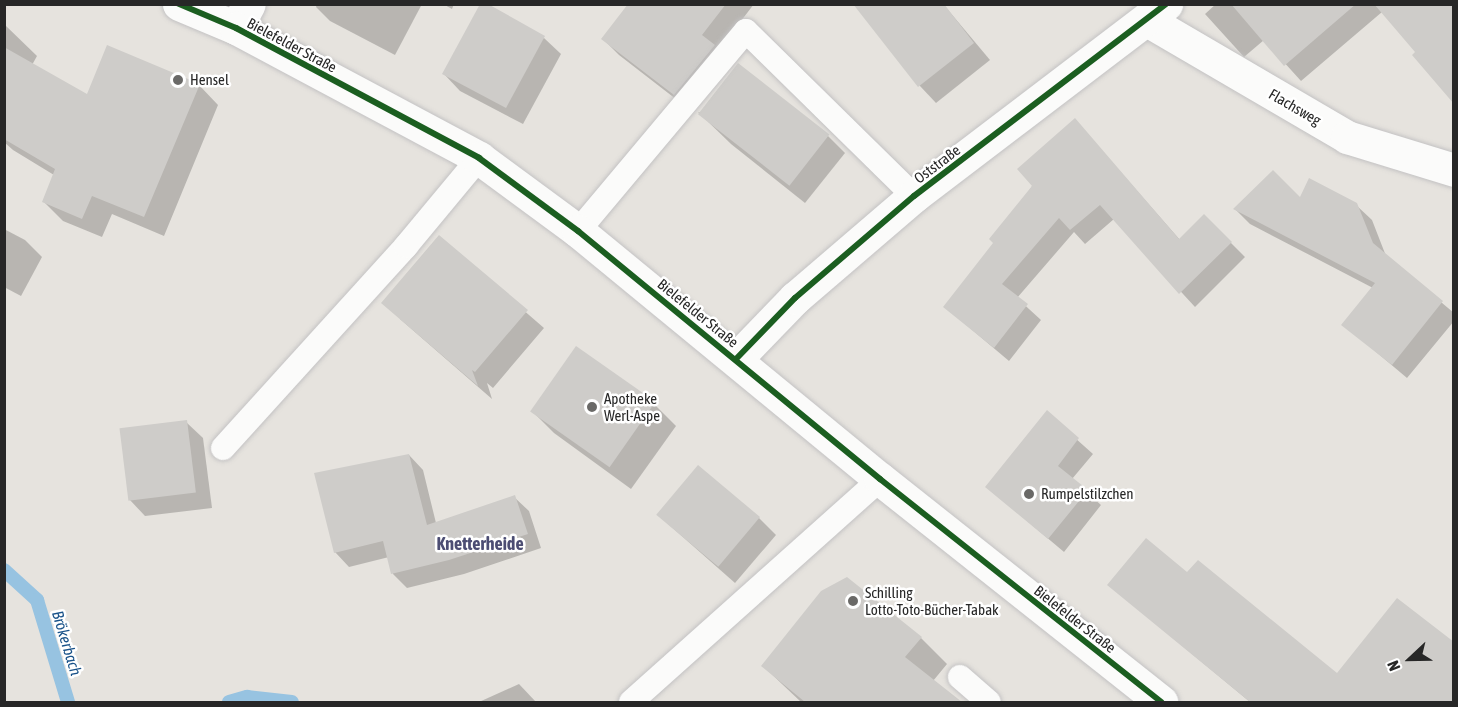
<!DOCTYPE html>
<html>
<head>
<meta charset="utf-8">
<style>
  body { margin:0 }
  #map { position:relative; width:1458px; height:707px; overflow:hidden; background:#e6e3de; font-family:"Asap Condensed",sans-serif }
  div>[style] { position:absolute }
  .shadow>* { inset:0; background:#0003 }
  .stream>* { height:14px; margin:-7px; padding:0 7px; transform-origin:7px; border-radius:7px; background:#97c3e1 }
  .building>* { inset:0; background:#ceccc9; transform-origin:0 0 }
  .roads { filter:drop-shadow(0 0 2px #c3c2c3) drop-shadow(0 0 2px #c3c2c3) }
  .lane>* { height:24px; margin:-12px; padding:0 12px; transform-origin:12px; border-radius:12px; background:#fbfbfa }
  .street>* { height:33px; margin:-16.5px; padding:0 16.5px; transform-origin:16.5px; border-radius:16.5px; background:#fbfbfa }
  .secondary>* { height:33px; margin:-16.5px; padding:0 16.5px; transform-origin:16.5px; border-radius:16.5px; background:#fbfbfa }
  .cycleway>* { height:6px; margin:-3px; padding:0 3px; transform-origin:3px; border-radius:3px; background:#1b5e20 }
  .dots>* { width:16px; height:16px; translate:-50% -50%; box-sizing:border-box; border:3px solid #fff; border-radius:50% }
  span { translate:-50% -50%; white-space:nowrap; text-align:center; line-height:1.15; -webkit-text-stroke:5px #fff; paint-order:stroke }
  .street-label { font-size:15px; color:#272727 }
  .poi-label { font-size:15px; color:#272727 }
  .left { translate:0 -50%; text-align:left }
  .water-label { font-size:16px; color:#195289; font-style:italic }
  .quarter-label { font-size:18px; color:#4c4d73; font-weight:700 }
  .frame { position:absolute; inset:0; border:6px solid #272727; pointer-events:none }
  .north { position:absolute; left:1380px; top:629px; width:60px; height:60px; -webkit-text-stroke:4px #fff; paint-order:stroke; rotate:248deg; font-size:16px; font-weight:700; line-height:24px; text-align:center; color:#272727 }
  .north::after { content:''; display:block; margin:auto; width:21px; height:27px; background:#272727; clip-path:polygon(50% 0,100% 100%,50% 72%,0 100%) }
</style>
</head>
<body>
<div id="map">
  <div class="shadow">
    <i style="clip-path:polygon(317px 4px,422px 4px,395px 55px,330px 21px,316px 7px)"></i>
    <i style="clip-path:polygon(443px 4px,454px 4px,452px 9px)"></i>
    <i style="clip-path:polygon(626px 4px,754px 4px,718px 51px,690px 110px,619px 55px,603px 39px,629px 6px)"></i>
    <i style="clip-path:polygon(855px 4px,943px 4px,990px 60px,936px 103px,920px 86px)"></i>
    <i style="clip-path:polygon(1216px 4px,1454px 4px,1417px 52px,1382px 12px,1301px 81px,1264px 40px,1244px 57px,1205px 14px)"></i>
    <i style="clip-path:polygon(4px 24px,37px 56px,32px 65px,87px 96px,199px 85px,218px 105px,164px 236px,112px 214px,102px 237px,63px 221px,43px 201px,54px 175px,13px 150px,4px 142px)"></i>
    <i style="clip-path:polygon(544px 38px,561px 54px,523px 124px,460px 91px,444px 74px)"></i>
    <i style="clip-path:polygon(698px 112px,828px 136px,845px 153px,805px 203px,731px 144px)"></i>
    <i style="clip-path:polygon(1075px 120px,1180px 240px,1204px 216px,1245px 257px,1195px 307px,1114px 219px,1085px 244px,1074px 232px,1017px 298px,1041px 320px,1009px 361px,945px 307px,995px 243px)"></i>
    <i style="clip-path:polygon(1300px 199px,1356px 205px,1372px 220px,1386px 256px,1454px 313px,1454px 321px,1407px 378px,1343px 324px,1373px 288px,1250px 224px,1235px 209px)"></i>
    <i style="clip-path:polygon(4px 229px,25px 240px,42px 257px,21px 296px,4px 287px)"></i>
    <i style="clip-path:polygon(439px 237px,544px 328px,493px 388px,487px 383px,492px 399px,400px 319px)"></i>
    <i style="clip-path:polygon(654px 404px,676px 426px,631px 489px,554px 433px,532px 411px)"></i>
    <i style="clip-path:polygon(1047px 413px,1093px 454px,1072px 479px,1101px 505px,1064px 552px,987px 487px)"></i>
    <i style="clip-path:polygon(186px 422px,203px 438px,212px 508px,145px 516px,129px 499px)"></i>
    <i style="clip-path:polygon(409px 455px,423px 470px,436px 523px,514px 497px,529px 511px,541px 548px,464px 574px,407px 588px,393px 574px,389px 557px,349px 567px,335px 552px)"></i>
    <i style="clip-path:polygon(658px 515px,759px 518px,776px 535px,735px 583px)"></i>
    <i style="clip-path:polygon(1188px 574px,1337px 675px,1454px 644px,1454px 702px,1250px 702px,1109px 585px)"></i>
    <i style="clip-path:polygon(921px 638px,947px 664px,933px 681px,959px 702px,801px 702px,763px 666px)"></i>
    <i style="clip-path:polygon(519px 684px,536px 702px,479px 702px)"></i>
  </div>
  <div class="stream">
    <i style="left:4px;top:570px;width:45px;rotate:42.3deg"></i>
    <i style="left:37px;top:600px;width:107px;rotate:73.1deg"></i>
    <i style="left:229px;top:702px;width:19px;rotate:-16deg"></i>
    <i style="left:247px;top:697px;width:45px;rotate:6.3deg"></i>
  </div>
  <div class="building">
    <i style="clip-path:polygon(480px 4px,488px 4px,545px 36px,506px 108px,442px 74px)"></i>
    <i style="clip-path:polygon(628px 4px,726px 4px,702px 35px,715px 45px,674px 95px,601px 39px)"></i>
    <i style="clip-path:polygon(853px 4px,944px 4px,974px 43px,918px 87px)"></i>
    <i style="clip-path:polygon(1231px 4px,1356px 4px,1284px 66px)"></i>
    <i style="clip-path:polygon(1374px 4px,1454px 4px,1454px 104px,1412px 55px,1415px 52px)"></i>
    <i style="clip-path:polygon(107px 45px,200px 84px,144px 217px,92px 196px,82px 219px,42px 202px,55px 169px,4px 139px,4px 47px,87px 94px)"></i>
    <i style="left:738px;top:63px;width:116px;height:65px;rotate:38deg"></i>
    <i style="clip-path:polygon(1075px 118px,1179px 239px,1204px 214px,1232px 242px,1179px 294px,1100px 205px,1070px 230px,1059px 218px,1002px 284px,1028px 304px,994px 348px,943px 307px,993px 243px,989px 239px,1032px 186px,1017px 169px)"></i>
    <i style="clip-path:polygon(1273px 170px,1300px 197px,1309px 178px,1357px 203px,1373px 243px,1443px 301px,1392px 365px,1341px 325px,1375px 283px,1233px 209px)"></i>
    <i style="clip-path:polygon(439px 235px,528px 310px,475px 372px,472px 370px,478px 386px,381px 303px)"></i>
    <i style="left:576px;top:346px;width:97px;height:80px;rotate:35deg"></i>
    <i style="clip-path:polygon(1047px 410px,1079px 438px,1058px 466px,1088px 490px,1048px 539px,985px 487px)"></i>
    <i style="left:187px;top:420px;width:73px;height:68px;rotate:83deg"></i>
    <i style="clip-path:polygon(409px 454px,427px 525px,515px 495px,528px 534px,449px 560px,391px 574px,383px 541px,334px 553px,314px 473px)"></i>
    <i style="left:698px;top:465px;width:81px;height:65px;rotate:40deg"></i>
    <i style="clip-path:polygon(1146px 538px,1187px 572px,1198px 560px,1337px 673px,1397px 598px,1454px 642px,1454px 702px,1250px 702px,1107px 585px)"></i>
    <i style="clip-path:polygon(847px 577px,922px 637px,905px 657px,962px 702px,805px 702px,761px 666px,821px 591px)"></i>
  </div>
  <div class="roads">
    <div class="lane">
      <i style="left:578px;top:231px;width:261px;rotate:-50deg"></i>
      <i style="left:746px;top:31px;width:235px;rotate:44.5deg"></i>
      <i style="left:223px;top:448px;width:273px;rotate:-47.8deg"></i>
      <i style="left:406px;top:246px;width:114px;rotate:-50.3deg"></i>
      <i style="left:960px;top:677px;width:38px;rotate:41deg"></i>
      <i style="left:631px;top:702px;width:334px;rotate:-41.8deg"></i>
    </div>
    <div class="street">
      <i style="left:1147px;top:20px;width:232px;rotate:30.3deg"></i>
      <i style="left:1347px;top:137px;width:112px;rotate:17.1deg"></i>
      <i style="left:236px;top:28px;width:27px;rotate:-62deg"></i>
      <i style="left:736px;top:359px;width:85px;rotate:-46deg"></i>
      <i style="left:795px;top:298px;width:157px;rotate:-40.6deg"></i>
      <i style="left:914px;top:196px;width:317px;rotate:-37.3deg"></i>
    </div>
    <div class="secondary">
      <i style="left:179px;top:4px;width:62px;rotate:22.8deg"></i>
      <i style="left:236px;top:28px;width:276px;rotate:28.1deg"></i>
      <i style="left:479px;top:158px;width:123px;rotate:36.4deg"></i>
      <i style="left:578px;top:231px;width:391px;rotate:39.4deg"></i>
      <i style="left:880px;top:479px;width:359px;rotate:38.4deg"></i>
    </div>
  </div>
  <div class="cycleway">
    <i style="left:179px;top:4px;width:62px;rotate:22.8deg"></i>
    <i style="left:236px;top:28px;width:276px;rotate:28.1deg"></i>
    <i style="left:479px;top:158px;width:123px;rotate:36.4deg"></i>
    <i style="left:578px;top:231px;width:391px;rotate:39.4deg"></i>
    <i style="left:880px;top:479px;width:359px;rotate:38.4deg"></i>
    <i style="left:736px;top:359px;width:85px;rotate:-46deg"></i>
    <i style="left:795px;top:298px;width:157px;rotate:-40.6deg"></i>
    <i style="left:914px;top:196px;width:317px;rotate:-37.3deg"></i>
  </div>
  <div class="dots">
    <i style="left:178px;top:80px;background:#6a6967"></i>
    <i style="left:592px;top:407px;background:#6a6967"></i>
    <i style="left:1029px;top:494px;background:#6a6967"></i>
    <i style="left:853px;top:601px;background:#6a6967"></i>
  </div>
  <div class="street-label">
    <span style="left:292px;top:45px;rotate:28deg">Bielefelder Straße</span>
    <span style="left:1295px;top:107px;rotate:30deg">Flachsweg</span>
    <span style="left:937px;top:164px;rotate:-37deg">Oststraße</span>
    <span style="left:698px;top:313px;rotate:39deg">Bielefelder Straße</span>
    <span style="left:1075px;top:619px;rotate:38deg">Bielefelder Straße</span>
  </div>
  <div class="poi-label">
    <span class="left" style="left:190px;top:80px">Hensel</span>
    <span class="left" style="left:604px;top:407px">Apotheke<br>Werl-Aspe</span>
    <span class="left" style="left:1041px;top:494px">Rumpelstilzchen</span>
    <span class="left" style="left:865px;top:601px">Schilling<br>Lotto-Toto-Bücher-Tabak</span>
  </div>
  <div class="water-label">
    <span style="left:67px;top:643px;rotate:73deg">Brökerbach</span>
  </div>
  <div class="quarter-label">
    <span style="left:480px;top:544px">Knetterheide</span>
  </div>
  <div class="frame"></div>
  <div class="north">N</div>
</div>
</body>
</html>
